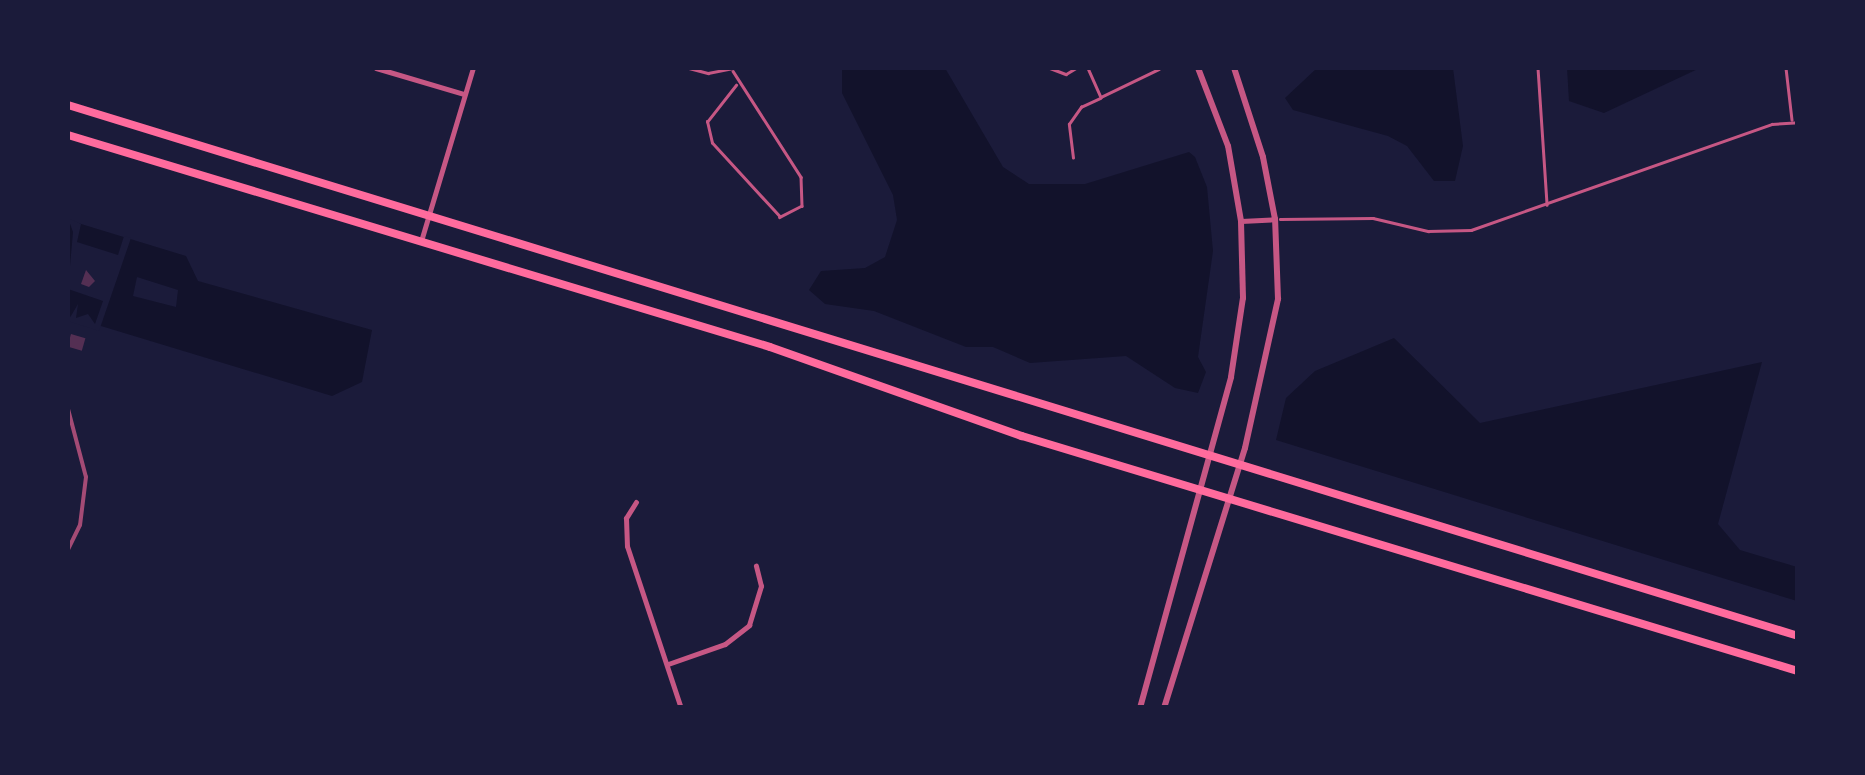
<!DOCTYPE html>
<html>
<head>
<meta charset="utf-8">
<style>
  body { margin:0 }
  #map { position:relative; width:1865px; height:775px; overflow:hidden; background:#1b1b3a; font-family:"Titillium Web",sans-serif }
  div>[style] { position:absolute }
  .water>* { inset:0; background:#12122b }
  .pier>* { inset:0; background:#1b1b3a }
  .building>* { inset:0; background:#542f53; transform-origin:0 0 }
  .service>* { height:2.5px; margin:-1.25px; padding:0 1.25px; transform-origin:1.25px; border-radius:1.25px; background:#c65784 }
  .minor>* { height:5px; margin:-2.5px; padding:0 2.5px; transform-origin:2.5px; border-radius:2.5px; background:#c65784 }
  .tertiary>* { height:6px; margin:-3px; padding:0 3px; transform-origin:3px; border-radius:3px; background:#c65784 }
  .primary>* { height:8px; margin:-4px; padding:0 4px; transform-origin:4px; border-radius:4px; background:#ff6b9d }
  .rail>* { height:4px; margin:-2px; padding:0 2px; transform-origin:2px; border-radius:2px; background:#a44b75 }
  span { translate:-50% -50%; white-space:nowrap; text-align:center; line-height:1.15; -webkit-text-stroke:10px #1b1b3a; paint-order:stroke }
  .frame { position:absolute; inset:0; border:70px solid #1b1b3a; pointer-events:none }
</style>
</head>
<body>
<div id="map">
  <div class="water">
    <i style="clip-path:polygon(842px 68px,945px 68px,1003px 167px,1029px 184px,1085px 184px,1189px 152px,1195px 157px,1207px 187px,1213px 251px,1198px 357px,1206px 372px,1198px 393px,1175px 388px,1126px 356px,1030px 363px,993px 347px,966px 347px,874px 311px,825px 304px,809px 290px,821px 271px,865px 268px,885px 257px,897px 220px,893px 195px,842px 93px)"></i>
    <i style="clip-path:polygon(1317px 68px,1453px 68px,1463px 146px,1455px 181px,1434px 181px,1407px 146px,1388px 136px,1293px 110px,1285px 98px)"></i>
    <i style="clip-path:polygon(1567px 68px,1700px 68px,1604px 113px,1569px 101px)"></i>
    <i style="clip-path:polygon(evenodd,68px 220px,186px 256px,198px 281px,372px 330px,362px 382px,332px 396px,68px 316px,68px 220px,137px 277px,178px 290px,176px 307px,133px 296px,137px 277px)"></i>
    <i style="clip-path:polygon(1394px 338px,1480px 423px,1762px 362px,1718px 524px,1740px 550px,1797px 567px,1797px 601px,1276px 440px,1286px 398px,1315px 371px)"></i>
  </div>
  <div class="pier">
    <i style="clip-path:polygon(68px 218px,81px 224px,77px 242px,118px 255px,124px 236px,131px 238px,99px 331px,68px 321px,78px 304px,76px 318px,88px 314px,95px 324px,103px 301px,68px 289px,73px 232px)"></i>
  </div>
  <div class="building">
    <i style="clip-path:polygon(86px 270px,95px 281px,89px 287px,81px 284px)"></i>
    <i style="left:71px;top:334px;width:15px;height:13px;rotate:16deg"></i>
  </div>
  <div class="service">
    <i style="left:689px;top:68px;width:20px;rotate:15deg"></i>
    <i style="left:708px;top:73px;width:25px;rotate:-11deg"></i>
    <i style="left:1050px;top:68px;width:17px;rotate:21deg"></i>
    <i style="left:1066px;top:74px;width:12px;rotate:-31deg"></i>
    <i style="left:1088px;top:68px;width:32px;rotate:66deg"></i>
    <i style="left:1101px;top:97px;width:64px;rotate:-25.8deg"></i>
    <i style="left:1538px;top:68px;width:137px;rotate:86.2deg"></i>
    <i style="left:1786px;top:68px;width:52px;rotate:83.4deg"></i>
    <i style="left:733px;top:71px;width:126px;rotate:57.3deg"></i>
    <i style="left:801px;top:177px;width:29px;rotate:88deg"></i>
    <i style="left:802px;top:206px;width:25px;rotate:153deg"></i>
    <i style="left:780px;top:217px;width:100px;rotate:-132.6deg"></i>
    <i style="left:712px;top:143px;width:22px;rotate:-103deg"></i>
    <i style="left:707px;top:122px;width:47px;rotate:-51.9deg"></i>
    <i style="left:1073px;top:158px;width:34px;rotate:-97deg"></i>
    <i style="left:1069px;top:124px;width:21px;rotate:-55deg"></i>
    <i style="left:1081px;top:107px;width:21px;rotate:-25deg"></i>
    <i style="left:1280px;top:219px;width:93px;rotate:-0.6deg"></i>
    <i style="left:1373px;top:218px;width:57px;rotate:13.3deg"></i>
    <i style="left:1428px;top:231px;width:43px;rotate:-1.3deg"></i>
    <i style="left:1471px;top:230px;width:319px;rotate:-19.4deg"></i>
    <i style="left:1772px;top:124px;width:26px;rotate:-4deg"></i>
  </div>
  <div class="minor">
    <i style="left:376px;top:68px;width:92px;rotate:16.5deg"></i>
    <i style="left:1241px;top:221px;width:34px;rotate:-3deg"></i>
    <i style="left:421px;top:241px;width:181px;rotate:-73.3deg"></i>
    <i style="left:636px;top:502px;width:19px;rotate:122deg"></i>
    <i style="left:626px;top:518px;width:28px;rotate:88deg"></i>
    <i style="left:627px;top:546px;width:171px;rotate:71.6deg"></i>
    <i style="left:668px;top:664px;width:60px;rotate:-19.3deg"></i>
    <i style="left:725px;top:644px;width:31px;rotate:-38deg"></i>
    <i style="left:749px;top:625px;width:41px;rotate:-72.9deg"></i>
    <i style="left:761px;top:586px;width:21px;rotate:-104deg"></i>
  </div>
  <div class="tertiary">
    <i style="left:1140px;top:708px;width:343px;rotate:-74.6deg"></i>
    <i style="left:1231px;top:377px;width:80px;rotate:-81.4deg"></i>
    <i style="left:1243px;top:298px;width:77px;rotate:-91.5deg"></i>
    <i style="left:1241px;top:221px;width:76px;rotate:-99.8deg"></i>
    <i style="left:1228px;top:146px;width:84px;rotate:-111deg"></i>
    <i style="left:1164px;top:708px;width:272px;rotate:-72.7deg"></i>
    <i style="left:1245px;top:448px;width:153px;rotate:-77.5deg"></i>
    <i style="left:1278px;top:299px;width:80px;rotate:-92.1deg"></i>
    <i style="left:1275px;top:219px;width:63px;rotate:-101deg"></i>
    <i style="left:1263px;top:157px;width:94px;rotate:-108deg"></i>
  </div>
  <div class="primary">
    <i style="left:68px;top:105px;width:1810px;rotate:17.06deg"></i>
    <i style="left:68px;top:135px;width:733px;rotate:16.8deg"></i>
    <i style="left:770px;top:347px;width:267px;rotate:19.5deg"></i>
    <i style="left:1022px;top:436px;width:811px;rotate:16.85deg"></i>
  </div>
  <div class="rail">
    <i style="left:68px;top:409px;width:70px;rotate:75.2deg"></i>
    <i style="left:86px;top:477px;width:48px;rotate:97.1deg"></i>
    <i style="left:80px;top:525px;width:28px;rotate:116deg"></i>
  </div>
  <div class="frame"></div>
</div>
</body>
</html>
